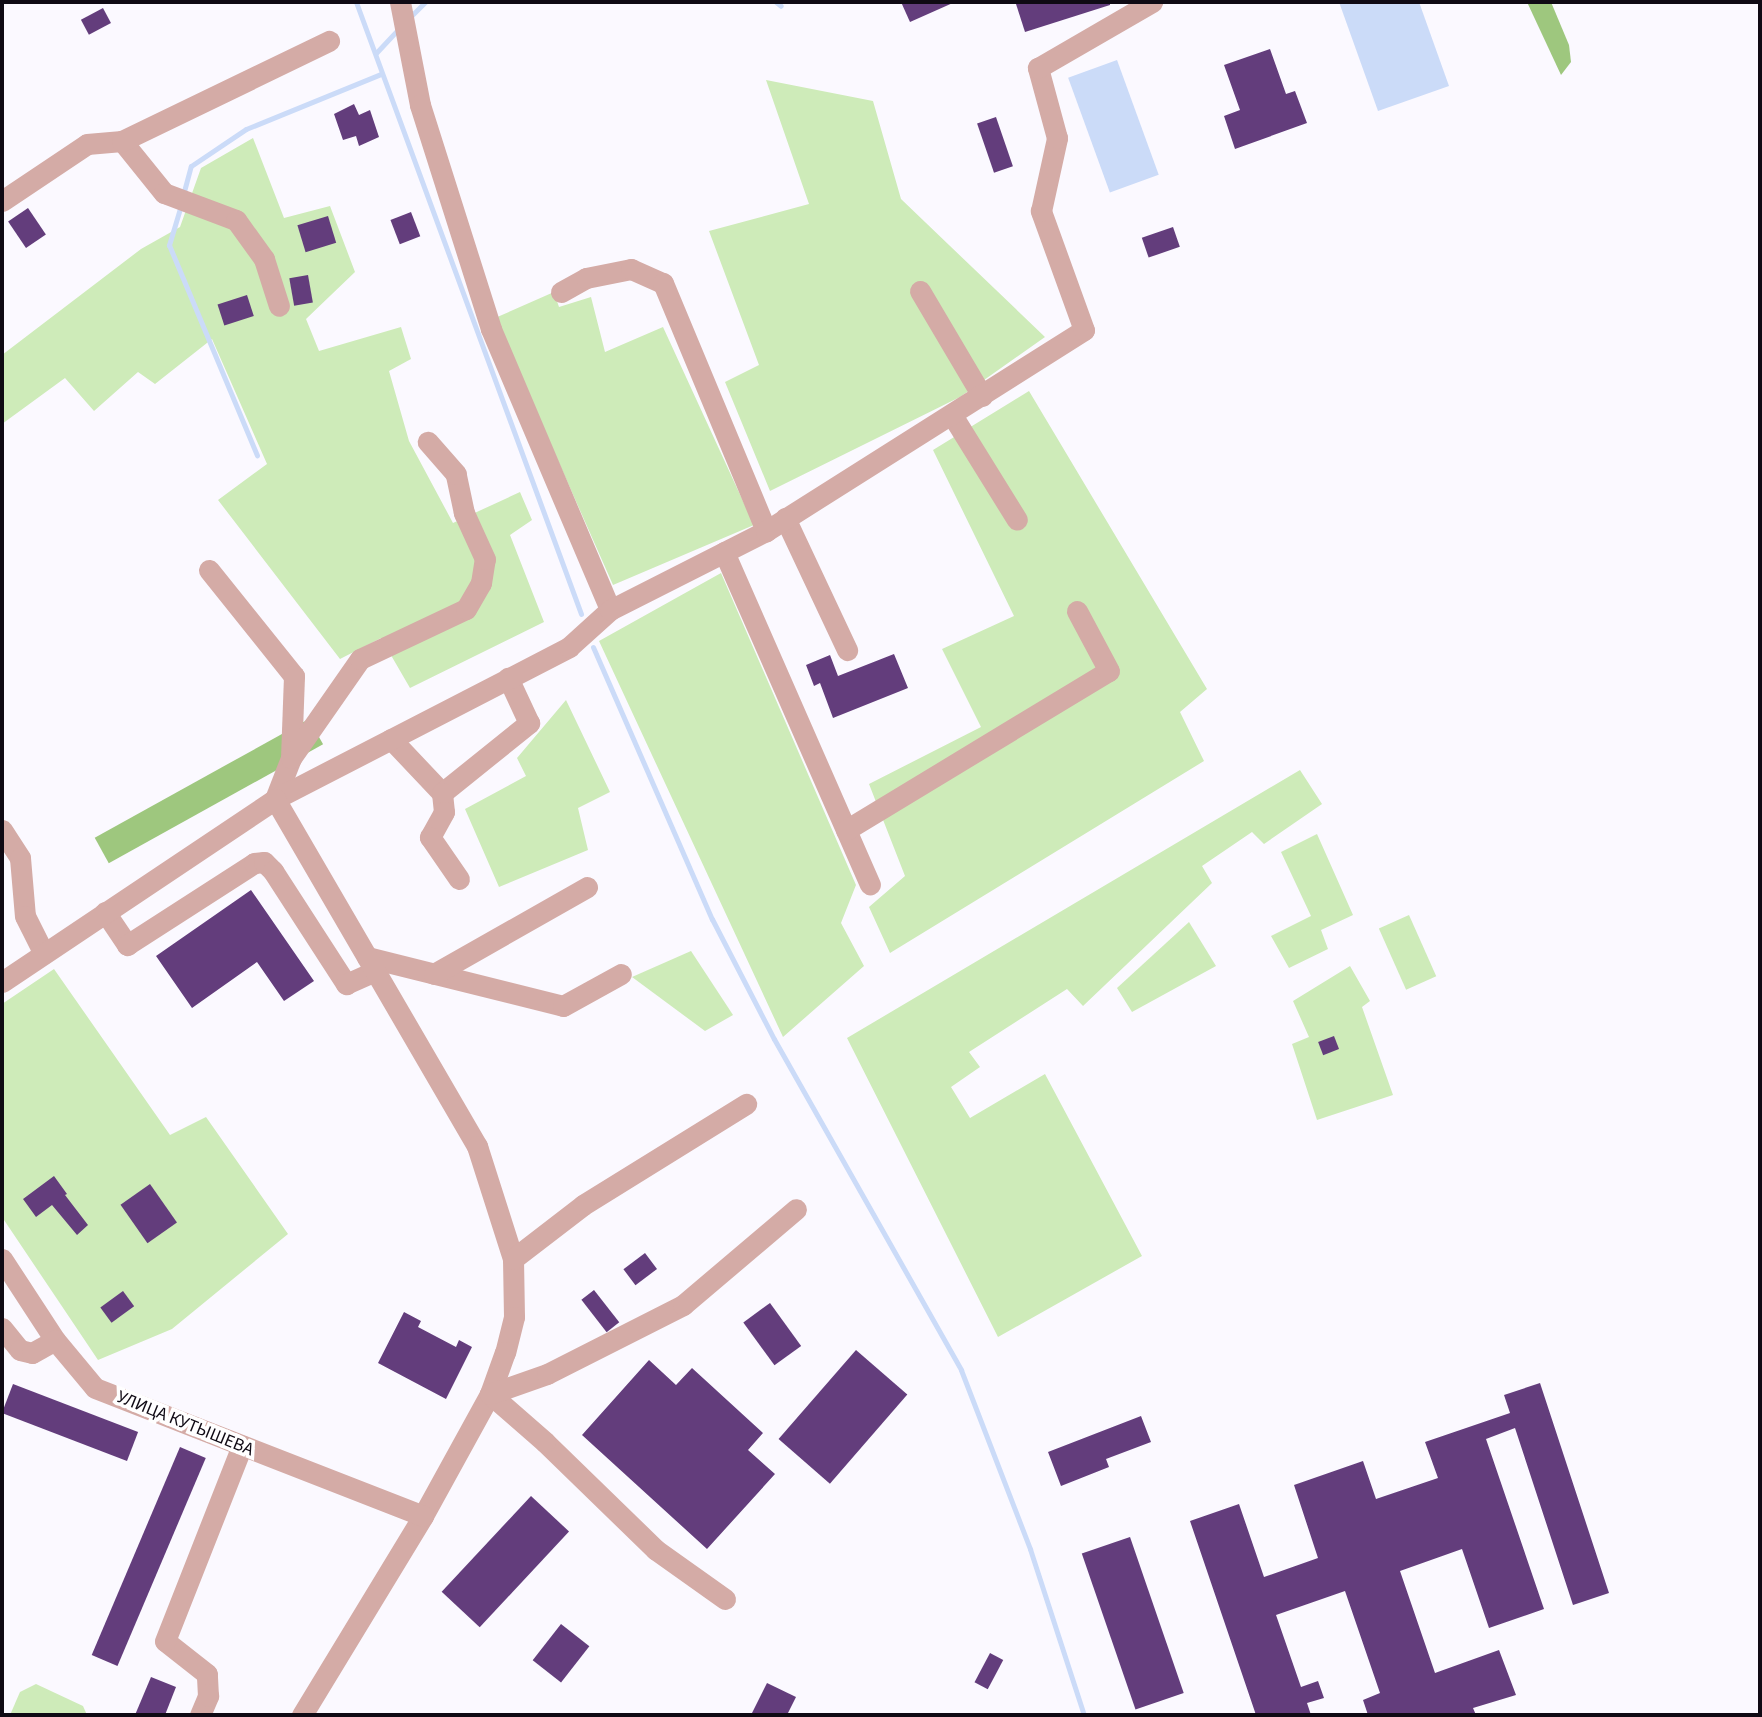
<!DOCTYPE html>
<html>
<head>
<meta charset="utf-8">
<style>
  body { margin:0 }
  #map { position:relative; width:1762px; height:1717px; overflow:hidden; background:#fbf9ff; font-family:"Source Sans 3",sans-serif }
  div>[style] { position:absolute }
  .green>* { inset:0; background:#ceebb9; transform-origin:0 0 }
  .forest>* { inset:0; background:#9ec77e; transform-origin:0 0 }
  .water>* { inset:0; background:#cbdbf8; transform-origin:0 0 }
  .stream>* { height:5px; margin:-2.5px; padding:0 2.5px; transform-origin:2.5px; border-radius:2.5px; background:#cbdbf8 }
  .building>* { inset:0; background:#633d7c; transform-origin:0 0 }
  .minor>* { height:21px; margin:-10.5px; padding:0 10.5px; transform-origin:10.5px; border-radius:10.5px; background:#d4aba6 }
  span { translate:-50% -50%; white-space:nowrap; text-align:center; line-height:1.15; -webkit-text-stroke:7px #fff; paint-order:stroke }
  .street-label { font-size:18px; color:#0f0a14 }
  .frame { position:absolute; inset:0; border:4px solid #0f0a14; pointer-events:none }
</style>
</head>
<body>
<div id="map">
  <div class="green">
    <i style="clip-path:polygon(766px 80px,873px 101px,901px 199px,1045px 337px,960px 397px,770px 491px,725px 382px,759px 365px,709px 231px,809px 204px)"></i>
    <i style="clip-path:polygon(253px 138px,284px 218px,330px 206px,355px 272px,306px 319px,319px 351px,401px 327px,411px 359px,389px 371px,409px 441px,453px 523px,520px 492px,532px 520px,510px 535px,544px 622px,410px 688px,381px 638px,340px 659px,218px 500px,267px 464px,212px 339px,155px 384px,138px 372px,94px 411px,65px 378px,2px 424px,2px 355px,141px 249px,180px 227px,201px 168px)"></i>
    <i style="clip-path:polygon(554px 292px,559px 307px,591px 297px,605px 352px,663px 327px,754px 525px,613px 585px,495px 318px)"></i>
    <i style="clip-path:polygon(1029px 391px,1207px 689px,1180px 712px,1204px 761px,890px 953px,869px 907px,905px 876px,869px 784px,981px 727px,942px 649px,1014px 616px,933px 450px)"></i>
    <i style="clip-path:polygon(721px 573px,856px 885px,841px 923px,864px 966px,783px 1037px,599px 641px)"></i>
    <i style="clip-path:polygon(566px 700px,610px 792px,578px 808px,588px 850px,499px 887px,465px 809px,526px 776px,517px 758px)"></i>
    <i style="clip-path:polygon(1300px 770px,1322px 804px,1264px 844px,1252px 832px,1202px 866px,1212px 883px,1083px 1006px,1067px 989px,969px 1052px,980px 1067px,951px 1087px,970px 1118px,1045px 1074px,1142px 1256px,998px 1337px,847px 1038px)"></i>
    <i style="clip-path:polygon(1317px 834px,1353px 915px,1321px 930px,1328px 949px,1289px 968px,1271px 936px,1311px 916px,1281px 852px)"></i>
    <i style="left:1409px;top:915px;width:67px;height:33px;rotate:66deg"></i>
    <i style="clip-path:polygon(1189px 922px,1216px 966px,1132px 1012px,1117px 988px)"></i>
    <i style="clip-path:polygon(691px 951px,733px 1015px,705px 1031px,632px 977px)"></i>
    <i style="clip-path:polygon(1350px 966px,1370px 1001px,1362px 1007px,1393px 1095px,1317px 1120px,1292px 1044px,1309px 1037px,1293px 1001px)"></i>
    <i style="clip-path:polygon(54px 969px,170px 1135px,206px 1117px,288px 1234px,172px 1329px,98px 1360px,2px 1217px,2px 1004px)"></i>
    <i style="clip-path:polygon(36px 1684px,83px 1706px,87px 1715px,10px 1715px,20px 1692px)"></i>
  </div>
  <div class="forest">
    <i style="clip-path:polygon(1527px 2px,1551px 2px,1569px 45px,1571px 62px,1561px 75px)"></i>
    <i style="left:309px;top:719px;width:29px;height:245px;rotate:61deg"></i>
  </div>
  <div class="water">
    <i style="clip-path:polygon(1339px 2px,1419px 2px,1449px 86px,1378px 111px)"></i>
    <i style="left:1117px;top:60px;width:122px;height:52px;rotate:70deg"></i>
  </div>
  <div class="stream">
    <i style="left:356px;top:2px;width:652px;rotate:69.81deg"></i>
    <i style="left:776px;top:2px;width:6px;rotate:39deg"></i>
    <i style="left:410px;top:17px;width:21px;rotate:-45deg"></i>
    <i style="left:376px;top:53px;width:33px;rotate:-47deg"></i>
    <i style="left:183px;top:195px;width:30px;rotate:-75deg"></i>
    <i style="left:191px;top:166px;width:66px;rotate:-33.9deg"></i>
    <i style="left:246px;top:129px;width:146px;rotate:-22.2deg"></i>
    <i style="left:181px;top:205px;width:42px;rotate:106.7deg"></i>
    <i style="left:169px;top:245px;width:228px;rotate:67.3deg"></i>
    <i style="left:593px;top:647px;width:297px;rotate:66.4deg"></i>
    <i style="left:712px;top:919px;width:135px;rotate:62.7deg"></i>
    <i style="left:774px;top:1039px;width:380px;rotate:60.5deg"></i>
    <i style="left:961px;top:1370px;width:192px;rotate:68.9deg"></i>
    <i style="left:1030px;top:1549px;width:175px;rotate:72deg"></i>
  </div>
  <div class="building">
    <i style="clip-path:polygon(901px 2px,955px 2px,910px 22px)"></i>
    <i style="clip-path:polygon(1025px 2px,1110px 2px,1110px 5px,1025px 32px,1016px 4px)"></i>
    <i style="left:103px;top:8px;width:17px;height:25px;rotate:62deg"></i>
    <i style="clip-path:polygon(1270px 49px,1286px 94px,1295px 91px,1307px 123px,1235px 149px,1224px 116px,1240px 110px,1224px 65px)"></i>
    <i style="clip-path:polygon(354px 104px,359px 115px,370px 110px,379px 137px,359px 146px,356px 136px,343px 140px,334px 114px)"></i>
    <i style="left:996px;top:117px;width:52px;height:20px;rotate:71deg"></i>
    <i style="left:28px;top:208px;width:32px;height:24px;rotate:56deg"></i>
    <i style="left:411px;top:212px;width:26px;height:22px;rotate:69deg"></i>
    <i style="left:328px;top:216px;width:28px;height:32px;rotate:73deg"></i>
    <i style="left:1173px;top:227px;width:21px;height:33px;rotate:71deg"></i>
    <i style="left:308px;top:275px;width:28px;height:19px;rotate:80deg"></i>
    <i style="left:247px;top:295px;width:22px;height:31px;rotate:72deg"></i>
    <i style="clip-path:polygon(894px 654px,908px 688px,833px 718px,820px 683px,814px 686px,806px 665px,830px 655px,838px 676px)"></i>
    <i style="clip-path:polygon(251px 890px,314px 981px,284px 1001px,257px 962px,192px 1008px,156px 956px)"></i>
    <i style="left:1334px;top:1036px;width:14px;height:17px;rotate:69deg"></i>
    <i style="clip-path:polygon(54px 1176px,67px 1194px,65px 1195px,88px 1225px,77px 1235px,52px 1205px,36px 1217px,23px 1199px)"></i>
    <i style="left:150px;top:1184px;width:47px;height:36px;rotate:55deg"></i>
    <i style="left:645px;top:1253px;width:20px;height:27px;rotate:53deg"></i>
    <i style="left:594px;top:1290px;width:41px;height:16px;rotate:52deg"></i>
    <i style="left:123px;top:1291px;width:19px;height:28px;rotate:54deg"></i>
    <i style="left:770px;top:1303px;width:53px;height:33px;rotate:54deg"></i>
    <i style="clip-path:polygon(404px 1312px,421px 1321px,418px 1327px,456px 1347px,459px 1340px,472px 1347px,446px 1399px,378px 1363px)"></i>
    <i style="left:856px;top:1350px;width:68px;height:118px;rotate:41deg"></i>
    <i style="clip-path:polygon(649px 1360px,676px 1385px,692px 1368px,763px 1433px,748px 1450px,775px 1474px,707px 1549px,582px 1435px)"></i>
    <i style="clip-path:polygon(1540px 1383px,1609px 1593px,1573px 1605px,1515px 1428px,1486px 1439px,1544px 1609px,1489px 1628px,1462px 1549px,1400px 1571px,1435px 1673px,1499px 1650px,1516px 1695px,1473px 1708px,1476px 1715px,1368px 1715px,1363px 1700px,1380px 1693px,1345px 1591px,1276px 1615px,1301px 1687px,1318px 1681px,1324px 1698px,1307px 1703px,1311px 1715px,1256px 1715px,1190px 1521px,1239px 1504px,1264px 1577px,1318px 1558px,1294px 1485px,1363px 1461px,1376px 1499px,1438px 1478px,1425px 1442px,1510px 1413px,1504px 1395px)"></i>
    <i style="left:13px;top:1384px;width:134px;height:31px;rotate:21deg"></i>
    <i style="clip-path:polygon(1141px 1416px,1151px 1442px,1106px 1459px,1109px 1467px,1061px 1486px,1048px 1452px)"></i>
    <i style="left:180px;top:1447px;width:28px;height:226px;rotate:23deg"></i>
    <i style="left:531px;top:1496px;width:52px;height:131px;rotate:43deg"></i>
    <i style="left:1130px;top:1537px;width:165px;height:51px;rotate:71deg"></i>
    <i style="left:561px;top:1624px;width:36px;height:46px;rotate:38deg"></i>
    <i style="left:990px;top:1653px;width:15px;height:33px;rotate:28deg"></i>
    <i style="clip-path:polygon(151px 1677px,176px 1687px,165px 1715px,135px 1715px)"></i>
    <i style="clip-path:polygon(767px 1683px,796px 1697px,787px 1715px,751px 1715px)"></i>
  </div>
  <div class="minor">
    <i style="left:400px;top:2px;width:105px;rotate:79deg"></i>
    <i style="left:420px;top:105px;width:235px;rotate:72.4deg"></i>
    <i style="left:491px;top:329px;width:305px;rotate:67deg"></i>
    <i style="left:122px;top:141px;width:67px;rotate:51.1deg"></i>
    <i style="left:164px;top:193px;width:77px;rotate:20.6deg"></i>
    <i style="left:236px;top:220px;width:48px;rotate:54.3deg"></i>
    <i style="left:264px;top:259px;width:49px;rotate:72.3deg"></i>
    <i style="left:2px;top:201px;width:102px;rotate:-33.8deg"></i>
    <i style="left:87px;top:144px;width:35px;rotate:-5deg"></i>
    <i style="left:122px;top:141px;width:230px;rotate:-25.8deg"></i>
    <i style="left:920px;top:291px;width:122px;rotate:59.4deg"></i>
    <i style="left:561px;top:292px;width:29px;rotate:-29deg"></i>
    <i style="left:586px;top:278px;width:46px;rotate:-11.3deg"></i>
    <i style="left:631px;top:269px;width:35px;rotate:24deg"></i>
    <i style="left:663px;top:283px;width:269px;rotate:67.4deg"></i>
    <i style="left:952px;top:415px;width:123px;rotate:58.2deg"></i>
    <i style="left:785px;top:518px;width:146px;rotate:64.8deg"></i>
    <i style="left:724px;top:552px;width:363px;rotate:66.3deg"></i>
    <i style="left:209px;top:570px;width:136px;rotate:51.3deg"></i>
    <i style="left:294px;top:676px;width:82px;rotate:92.1deg"></i>
    <i style="left:291px;top:758px;width:44px;rotate:111.3deg"></i>
    <i style="left:391px;top:739px;width:74px;rotate:46.6deg"></i>
    <i style="left:442px;top:793px;width:112px;rotate:-38.8deg"></i>
    <i style="left:529px;top:723px;width:50px;rotate:-115deg"></i>
    <i style="left:291px;top:758px;width:121px;rotate:-55.1deg"></i>
    <i style="left:360px;top:659px;width:117px;rotate:-25.3deg"></i>
    <i style="left:466px;top:609px;width:30px;rotate:-60deg"></i>
    <i style="left:481px;top:583px;width:24px;rotate:-81deg"></i>
    <i style="left:485px;top:559px;width:51px;rotate:-114.5deg"></i>
    <i style="left:464px;top:513px;width:40px;rotate:-102deg"></i>
    <i style="left:456px;top:474px;width:43px;rotate:-131.2deg"></i>
    <i style="left:442px;top:793px;width:19px;rotate:84deg"></i>
    <i style="left:444px;top:812px;width:29px;rotate:119deg"></i>
    <i style="left:430px;top:837px;width:51px;rotate:55.4deg"></i>
    <i style="left:275px;top:799px;width:331px;rotate:-27.3deg"></i>
    <i style="left:569px;top:647px;width:55px;rotate:-42.1deg"></i>
    <i style="left:610px;top:610px;width:175px;rotate:-26.9deg"></i>
    <i style="left:766px;top:531px;width:376px;rotate:-32.3deg"></i>
    <i style="left:1084px;top:330px;width:127px;rotate:-109.9deg"></i>
    <i style="left:1041px;top:211px;width:75px;rotate:-77.6deg"></i>
    <i style="left:1057px;top:138px;width:73px;rotate:-105.2deg"></i>
    <i style="left:1038px;top:68px;width:132px;rotate:-30.1deg"></i>
    <i style="left:2px;top:830px;width:33px;rotate:57deg"></i>
    <i style="left:20px;top:858px;width:58px;rotate:85.1deg"></i>
    <i style="left:25px;top:916px;width:42px;rotate:63.4deg"></i>
    <i style="left:846px;top:830px;width:307px;rotate:-31.2deg"></i>
    <i style="left:1109px;top:671px;width:68px;rotate:-118.1deg"></i>
    <i style="left:105px;top:912px;width:40px;rotate:56deg"></i>
    <i style="left:127px;top:945px;width:151px;rotate:-32.8deg"></i>
    <i style="left:254px;top:863px;width:10px;rotate:-6deg"></i>
    <i style="left:264px;top:862px;width:13px;rotate:45deg"></i>
    <i style="left:273px;top:871px;width:135px;rotate:57.1deg"></i>
    <i style="left:346px;top:984px;width:32px;rotate:-24deg"></i>
    <i style="left:367px;top:957px;width:202px;rotate:14deg"></i>
    <i style="left:563px;top:1006px;width:66px;rotate:-28.9deg"></i>
    <i style="left:434px;top:974px;width:176px;rotate:-29.6deg"></i>
    <i style="left:2px;top:982px;width:329px;rotate:-33.8deg"></i>
    <i style="left:275px;top:799px;width:402px;rotate:59.8deg"></i>
    <i style="left:477px;top:1146px;width:119px;rotate:72.3deg"></i>
    <i style="left:513px;top:1259px;width:58px;rotate:89deg"></i>
    <i style="left:514px;top:1317px;width:36px;rotate:104deg"></i>
    <i style="left:505px;top:1352px;width:45px;rotate:109.7deg"></i>
    <i style="left:490px;top:1394px;width:139px;rotate:118.8deg"></i>
    <i style="left:423px;top:1516px;width:233px;rotate:121.3deg"></i>
    <i style="left:2px;top:1259px;width:97px;rotate:56.8deg"></i>
    <i style="left:55px;top:1340px;width:62px;rotate:50.2deg"></i>
    <i style="left:95px;top:1388px;width:352px;rotate:21.3deg"></i>
    <i style="left:513px;top:1259px;width:88px;rotate:-37.6deg"></i>
    <i style="left:583px;top:1205px;width:192px;rotate:-31.8deg"></i>
    <i style="left:2px;top:1328px;width:28px;rotate:51deg"></i>
    <i style="left:20px;top:1350px;width:12px;rotate:14deg"></i>
    <i style="left:32px;top:1353px;width:26px;rotate:-29deg"></i>
    <i style="left:725px;top:1599px;width:85px;rotate:-144.6deg"></i>
    <i style="left:656px;top:1550px;width:155px;rotate:-135.8deg"></i>
    <i style="left:545px;top:1442px;width:73px;rotate:-138.9deg"></i>
    <i style="left:490px;top:1394px;width:60px;rotate:-19.3deg"></i>
    <i style="left:547px;top:1374px;width:153px;rotate:-26.9deg"></i>
    <i style="left:683px;top:1305px;width:148px;rotate:-40.3deg"></i>
    <i style="left:200px;top:1715px;width:21px;rotate:-67deg"></i>
    <i style="left:208px;top:1696px;width:22px;rotate:-93deg"></i>
    <i style="left:207px;top:1674px;width:53px;rotate:-141.8deg"></i>
    <i style="left:165px;top:1641px;width:210px;rotate:-68.5deg"></i>
  </div>
  <div class="street-label">
    <span style="left:185px;top:1424px;rotate:22deg">УЛИЦА КУТЫШЕВА</span>
  </div>
  <div class="frame"></div>
</div>
</body>
</html>
